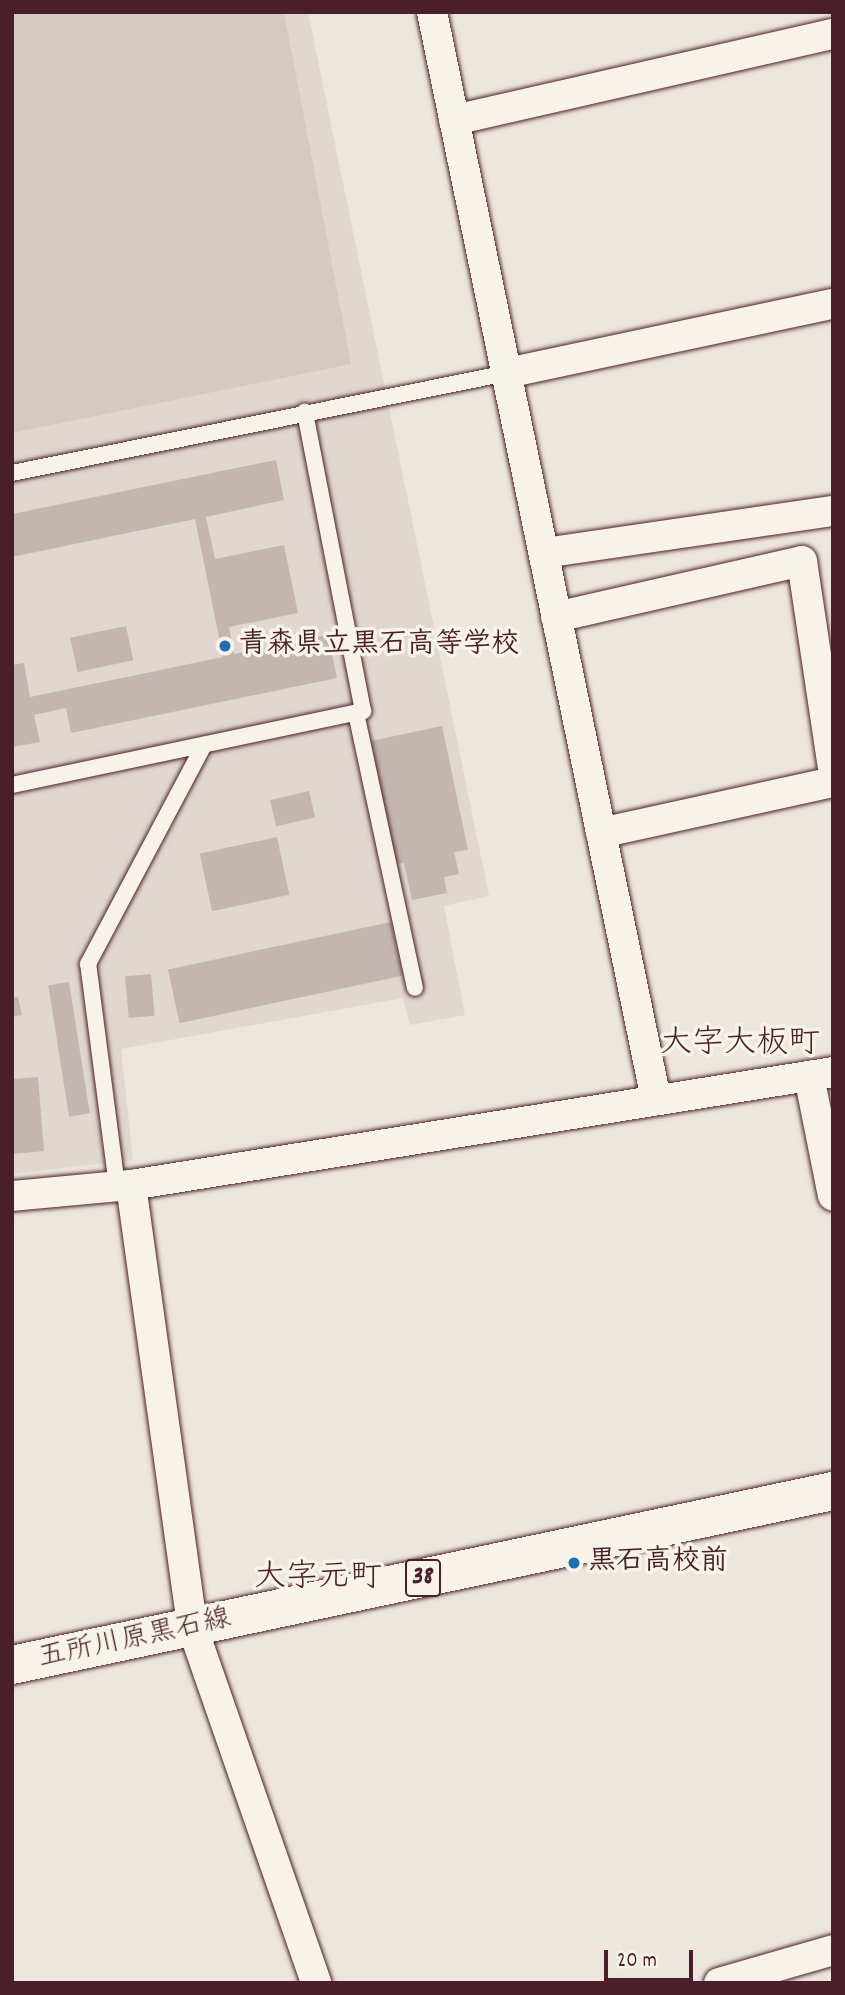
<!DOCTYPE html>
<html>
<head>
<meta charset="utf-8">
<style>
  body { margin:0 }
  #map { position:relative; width:845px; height:1995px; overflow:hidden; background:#ece6dd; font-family:Dekko,"Klee One",sans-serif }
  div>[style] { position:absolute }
  .built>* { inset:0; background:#e0d7d0 }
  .green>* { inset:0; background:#d5c9c2 }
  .building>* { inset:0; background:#c4b5b0; transform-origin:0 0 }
  .roads { filter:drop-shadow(0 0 2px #4a1f2b) drop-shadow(0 0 2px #4a1f2b) }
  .service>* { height:16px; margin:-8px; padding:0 8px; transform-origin:8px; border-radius:8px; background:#f7f3e8 }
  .minor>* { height:30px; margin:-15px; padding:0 15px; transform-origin:15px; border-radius:15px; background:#f7f3e8 }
  .primary>* { height:38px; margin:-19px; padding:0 19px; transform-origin:19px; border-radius:19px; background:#f7f3e8 }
  .dots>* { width:19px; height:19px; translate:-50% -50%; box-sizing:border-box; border:4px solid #f7f3e8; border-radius:50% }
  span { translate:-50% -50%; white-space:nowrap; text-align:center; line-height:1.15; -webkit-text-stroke:7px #f7f3e8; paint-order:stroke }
  .shield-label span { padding:2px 5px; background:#f7f3e8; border:2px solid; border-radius:5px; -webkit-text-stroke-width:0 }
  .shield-label { font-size:26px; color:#4a1f2b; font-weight:700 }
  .poi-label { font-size:28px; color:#4a1f2b; font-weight:700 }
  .left { translate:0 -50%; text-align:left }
  .street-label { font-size:28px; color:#4a1f2b }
  .quarter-label { font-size:32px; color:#4a1f2b }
  .frame { position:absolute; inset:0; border:14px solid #4a1f2b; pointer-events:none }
  .scale { position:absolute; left:604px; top:1950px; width:89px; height:32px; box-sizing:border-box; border:4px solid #4a1f2b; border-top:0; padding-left:9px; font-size:21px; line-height:24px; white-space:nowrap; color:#4a1f2b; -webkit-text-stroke:5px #f7f3e8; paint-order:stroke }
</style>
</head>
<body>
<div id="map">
  <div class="built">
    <i style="clip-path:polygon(12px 12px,308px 12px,489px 896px,444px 906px,465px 1015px,410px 1025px,403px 998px,121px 1049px,133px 1160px,12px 1174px)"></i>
  </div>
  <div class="green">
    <i style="clip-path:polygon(12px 12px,284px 12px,351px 364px,12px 433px)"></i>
  </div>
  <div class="building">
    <i style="clip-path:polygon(276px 460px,284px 500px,206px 517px,215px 559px,284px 545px,298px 613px,229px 627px,234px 654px,328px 635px,337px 678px,71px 733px,66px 708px,34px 715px,40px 742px,12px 747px,12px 665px,24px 663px,30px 697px,223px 657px,195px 519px,12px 557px,12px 514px)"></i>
    <i style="left:126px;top:626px;width:35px;height:57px;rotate:78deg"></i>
    <i style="clip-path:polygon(442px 726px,468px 850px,454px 852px,459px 874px,444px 877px,447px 893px,412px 900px,404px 863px,396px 864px,371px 741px)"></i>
    <i style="left:309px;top:791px;width:27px;height:40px;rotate:77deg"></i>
    <i style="left:277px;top:837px;width:59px;height:79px;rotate:78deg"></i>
    <i style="left:391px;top:922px;width:55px;height:228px;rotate:78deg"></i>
    <i style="left:151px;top:974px;width:42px;height:26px;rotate:85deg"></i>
    <i style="left:69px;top:982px;width:133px;height:21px;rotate:81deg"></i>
    <i style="clip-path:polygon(18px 997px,22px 1015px,12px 1017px,12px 998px)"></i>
    <i style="clip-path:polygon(38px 1077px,44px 1151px,12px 1154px,12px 1079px)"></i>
  </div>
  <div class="roads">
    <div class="service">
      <i style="left:12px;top:473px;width:505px;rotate:-11.42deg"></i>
      <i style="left:356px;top:713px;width:281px;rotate:77.9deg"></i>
      <i style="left:12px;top:785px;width:359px;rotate:-11.9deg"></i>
      <i style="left:363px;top:711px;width:305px;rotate:-101deg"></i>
      <i style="left:117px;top:1186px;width:224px;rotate:-97.4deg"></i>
      <i style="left:88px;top:964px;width:248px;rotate:-62.1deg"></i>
    </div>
    <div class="minor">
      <i style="left:432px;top:12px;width:1110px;rotate:78.36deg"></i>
      <i style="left:454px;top:120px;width:389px;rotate:-12.8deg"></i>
      <i style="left:507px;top:373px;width:333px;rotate:-12deg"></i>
      <i style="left:544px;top:553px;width:292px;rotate:-8.3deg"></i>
      <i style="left:556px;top:617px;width:252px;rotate:-12.8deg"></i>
      <i style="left:802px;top:561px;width:209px;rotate:81.5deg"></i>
      <i style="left:601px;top:833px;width:238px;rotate:-12.4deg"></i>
      <i style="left:809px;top:1076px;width:122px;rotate:78.7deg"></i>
      <i style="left:131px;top:1185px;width:448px;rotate:82.1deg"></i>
      <i style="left:193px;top:1629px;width:375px;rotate:70.8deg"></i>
      <i style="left:12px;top:1196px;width:120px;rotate:-5.3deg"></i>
      <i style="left:131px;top:1185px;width:711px;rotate:-9.14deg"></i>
      <i style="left:719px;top:1983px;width:119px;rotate:-16.1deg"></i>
    </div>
    <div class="primary">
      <i style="left:12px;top:1665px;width:839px;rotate:-11.97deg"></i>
    </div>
  </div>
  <div class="dots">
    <i style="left:225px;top:646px;background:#1f6fb2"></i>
    <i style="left:574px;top:1563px;background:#1f6fb2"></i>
  </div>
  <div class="shield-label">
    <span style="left:423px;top:1578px">38</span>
  </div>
  <div class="poi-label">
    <span class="left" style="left:239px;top:646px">青森県立黒石高等学校</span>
    <span class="left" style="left:588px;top:1563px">黒石高校前</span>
  </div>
  <div class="street-label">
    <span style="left:135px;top:1640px;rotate:-12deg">五所川原黒石線</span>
  </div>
  <div class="quarter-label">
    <span style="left:740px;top:1045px">大字大板町</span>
    <span style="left:318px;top:1579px">大字元町</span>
  </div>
  <div class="frame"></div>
  <div class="scale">20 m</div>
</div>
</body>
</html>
